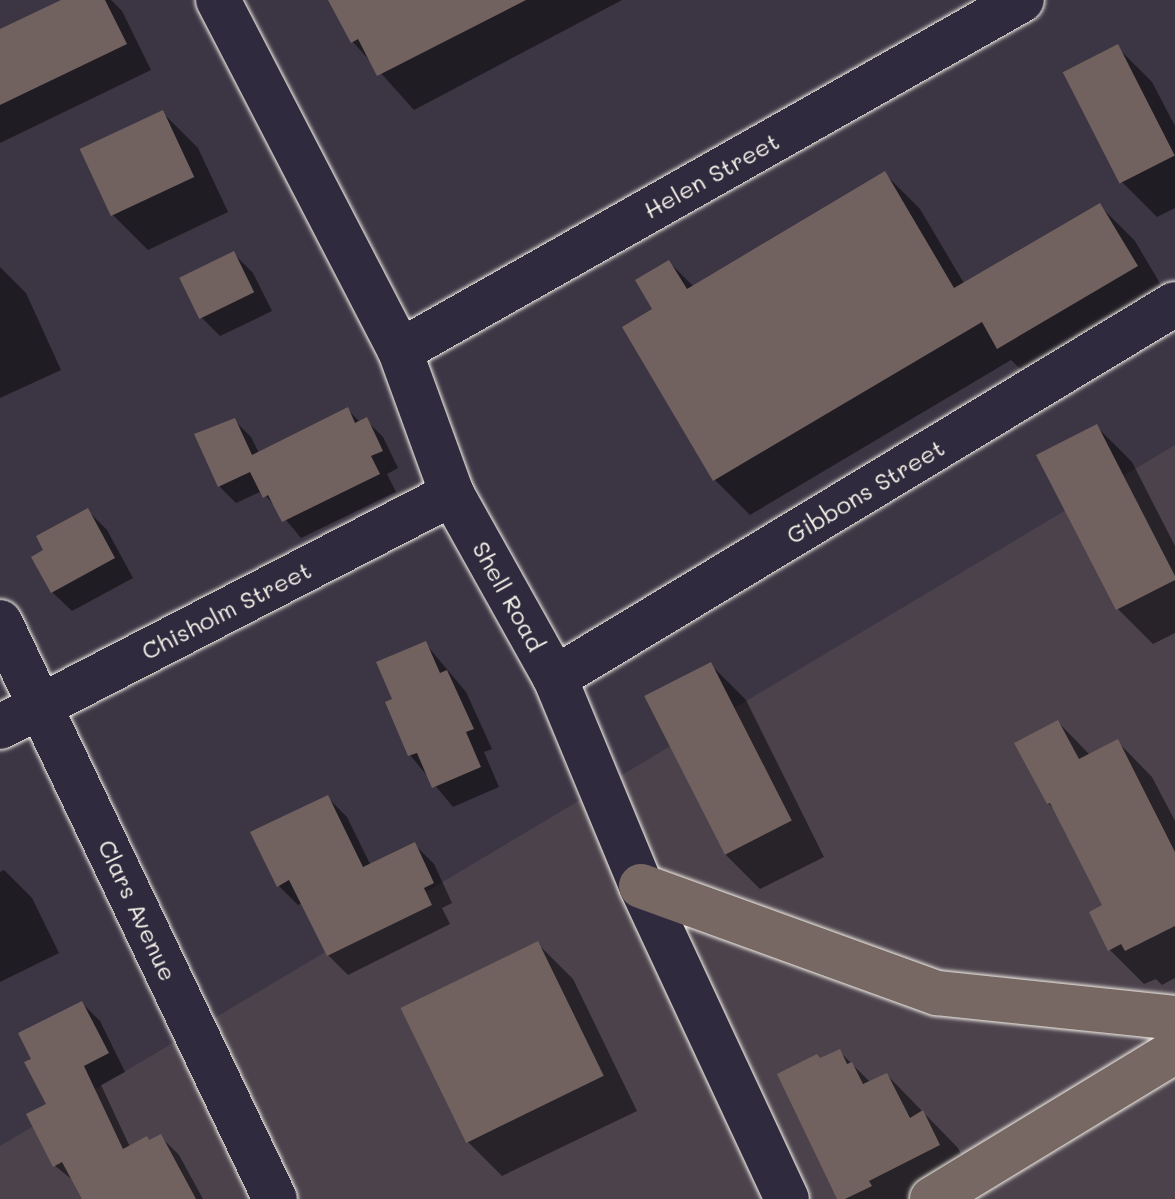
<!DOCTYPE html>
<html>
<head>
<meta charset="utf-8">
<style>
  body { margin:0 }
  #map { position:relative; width:1175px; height:1199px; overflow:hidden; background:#3c3544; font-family:Mali,sans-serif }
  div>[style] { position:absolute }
  .built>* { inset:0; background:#4c424c }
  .shadow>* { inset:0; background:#0007 }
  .building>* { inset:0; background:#72625f; transform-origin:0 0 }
  .roads { filter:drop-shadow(0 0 2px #f4f1e8) drop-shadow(0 0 2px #f4f1e8) }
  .minor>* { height:44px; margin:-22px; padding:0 22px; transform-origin:22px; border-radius:22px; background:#2f2a3d }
  .major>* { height:44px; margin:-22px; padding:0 22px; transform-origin:22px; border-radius:22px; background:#776864 }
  span { translate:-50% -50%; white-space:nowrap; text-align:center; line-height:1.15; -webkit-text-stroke:6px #2f2a3d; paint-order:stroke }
  .street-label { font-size:24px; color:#f4f1e8 }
</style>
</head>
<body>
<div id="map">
  <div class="built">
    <i style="clip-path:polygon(1175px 445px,1175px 1199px,0 1199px,0 1146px)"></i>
  </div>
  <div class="shadow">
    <i style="clip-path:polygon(66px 0,111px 0,122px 11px,151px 70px,0 143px,0 31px)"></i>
    <i style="clip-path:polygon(331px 0,622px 0,414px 110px,352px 41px)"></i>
    <i style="clip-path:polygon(1117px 47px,1152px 82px,1175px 126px,1175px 208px,1157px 217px,1122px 182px)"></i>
    <i style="clip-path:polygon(163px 113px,198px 148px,228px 212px,148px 250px,113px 215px)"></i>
    <i style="clip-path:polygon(885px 174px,920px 209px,965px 285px,1100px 206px,1135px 241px,1171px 302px,1034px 382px,1011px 360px,750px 515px,715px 480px,655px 309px,669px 262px,694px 287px)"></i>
    <i style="clip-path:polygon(233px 253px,253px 273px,272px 311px,220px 336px,201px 317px)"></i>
    <i style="clip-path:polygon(0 267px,26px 293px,61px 370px,0 398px)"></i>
    <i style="clip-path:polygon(347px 409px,360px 422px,366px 420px,383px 437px,398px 468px,387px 474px,396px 492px,301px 538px,262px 491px,236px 503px,219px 486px,234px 420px,251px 437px,259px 453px)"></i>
    <i style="clip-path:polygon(1096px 426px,1132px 462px,1175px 546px,1175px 633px,1153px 644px,1118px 609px,1039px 456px)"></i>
    <i style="clip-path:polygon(87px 510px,107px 530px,133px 578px,72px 611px,52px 592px)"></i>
    <i style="clip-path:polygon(425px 643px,466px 692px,492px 749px,484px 752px,499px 787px,453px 807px,410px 755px,394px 700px)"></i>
    <i style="clip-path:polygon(711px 665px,746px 700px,824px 857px,760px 889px,725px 854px,647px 696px)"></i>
    <i style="clip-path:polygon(1058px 722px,1090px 755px,1117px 741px,1152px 777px,1175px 821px,1175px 978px,1162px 985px,1156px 979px,1144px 984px,1109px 949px,1104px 906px,1056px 811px,1048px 803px)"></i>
    <i style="clip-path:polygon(327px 797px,347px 817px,371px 866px,414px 844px,434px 864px,452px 903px,442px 908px,450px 924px,348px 975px,328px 955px,302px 903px,298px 905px,278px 885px)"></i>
    <i style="clip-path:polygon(4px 870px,32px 898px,59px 953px,0 982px,0 872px)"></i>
    <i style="clip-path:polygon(538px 944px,573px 979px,637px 1111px,502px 1176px,467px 1141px,402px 1009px)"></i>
    <i style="clip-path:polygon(82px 1003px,100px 1021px,125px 1072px,101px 1085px,130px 1147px,161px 1137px,179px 1155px,203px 1199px,84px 1199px,75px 1182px,54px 1165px,48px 1105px,34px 1060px)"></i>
    <i style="clip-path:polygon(839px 1051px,871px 1083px,887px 1075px,958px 1148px,974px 1180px,937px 1199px,839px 1199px,821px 1060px)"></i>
  </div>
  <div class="building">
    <i style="clip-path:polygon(61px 0,105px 0,127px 44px,0 105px,0 29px)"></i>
    <i style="clip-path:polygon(328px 0,526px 0,377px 76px,358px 39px,351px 43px)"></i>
    <i style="left:1118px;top:44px;width:125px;height:62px;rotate:63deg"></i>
    <i style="left:163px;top:110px;width:74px;height:92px;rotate:65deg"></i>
    <i style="clip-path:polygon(885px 171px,954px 288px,1100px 203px,1138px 266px,997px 349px,982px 322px,713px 481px,622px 327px,652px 309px,635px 280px,669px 260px,687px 289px)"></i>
    <i style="left:234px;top:251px;width:46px;height:61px;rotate:64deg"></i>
    <i style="clip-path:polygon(348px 407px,355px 423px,367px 417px,383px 451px,371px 456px,380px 474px,282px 522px,268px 495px,263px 498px,250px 472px,218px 487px,194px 434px,235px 418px,252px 455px)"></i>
    <i style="clip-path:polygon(1097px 424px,1175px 576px,1175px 580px,1116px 610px,1036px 455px)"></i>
    <i style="clip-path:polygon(88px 508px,115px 558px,51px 593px,31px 557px,43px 550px,36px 536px)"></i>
    <i style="clip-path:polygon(426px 641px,440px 673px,447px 670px,474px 729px,466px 732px,481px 767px,432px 788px,417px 753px,408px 756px,385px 702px,392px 699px,376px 662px)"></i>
    <i style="left:711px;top:662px;width:178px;height:75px;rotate:63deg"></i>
    <i style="clip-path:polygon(1058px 720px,1079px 759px,1118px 739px,1175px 852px,1175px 926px,1125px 951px,1121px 944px,1108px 951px,1089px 912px,1102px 905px,1050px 803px,1047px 804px,1014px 743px)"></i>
    <i style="clip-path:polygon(328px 795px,363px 867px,415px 842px,434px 883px,424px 888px,432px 905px,327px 956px,289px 880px,277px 887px,250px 832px)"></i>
    <i style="left:538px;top:941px;width:150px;height:153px;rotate:64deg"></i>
    <i style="clip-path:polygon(82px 1001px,109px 1053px,84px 1066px,123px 1149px,147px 1136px,149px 1140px,161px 1134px,196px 1199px,82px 1199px,62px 1162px,53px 1167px,26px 1114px,46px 1104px,24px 1062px,31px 1059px,18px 1033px)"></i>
    <i style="clip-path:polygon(840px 1049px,847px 1064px,852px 1062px,863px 1084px,887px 1073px,910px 1118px,923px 1110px,940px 1145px,869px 1181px,872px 1186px,845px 1199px,837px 1199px,777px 1074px,817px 1054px,820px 1058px)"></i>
  </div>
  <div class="roads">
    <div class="minor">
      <i style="left:218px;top:0;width:395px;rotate:62.6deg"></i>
      <i style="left:400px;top:351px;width:152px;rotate:70deg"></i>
      <i style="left:452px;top:494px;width:211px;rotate:60.8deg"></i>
      <i style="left:555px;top:678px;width:225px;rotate:67.5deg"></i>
      <i style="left:641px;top:886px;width:345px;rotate:65deg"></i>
      <i style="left:400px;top:351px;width:714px;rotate:-29.44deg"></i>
      <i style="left:0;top:622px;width:639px;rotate:64.52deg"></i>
      <i style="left:555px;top:678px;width:724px;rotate:-31.1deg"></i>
      <i style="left:0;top:727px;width:509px;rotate:-27.27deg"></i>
    </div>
    <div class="major">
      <i style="left:641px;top:886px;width:315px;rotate:19.9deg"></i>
      <i style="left:937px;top:993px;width:239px;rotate:6deg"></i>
      <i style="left:932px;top:1199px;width:285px;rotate:-31.3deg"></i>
    </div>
  </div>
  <div class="street-label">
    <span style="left:711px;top:175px;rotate:-29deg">Helen Street</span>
    <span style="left:865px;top:491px;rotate:-31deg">Gibbons Street</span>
    <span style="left:509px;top:596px;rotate:61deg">Shell Road</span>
    <span style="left:226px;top:610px;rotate:-27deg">Chisholm Street</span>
    <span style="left:138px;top:910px;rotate:65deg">Clars Avenue</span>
  </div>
</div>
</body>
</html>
